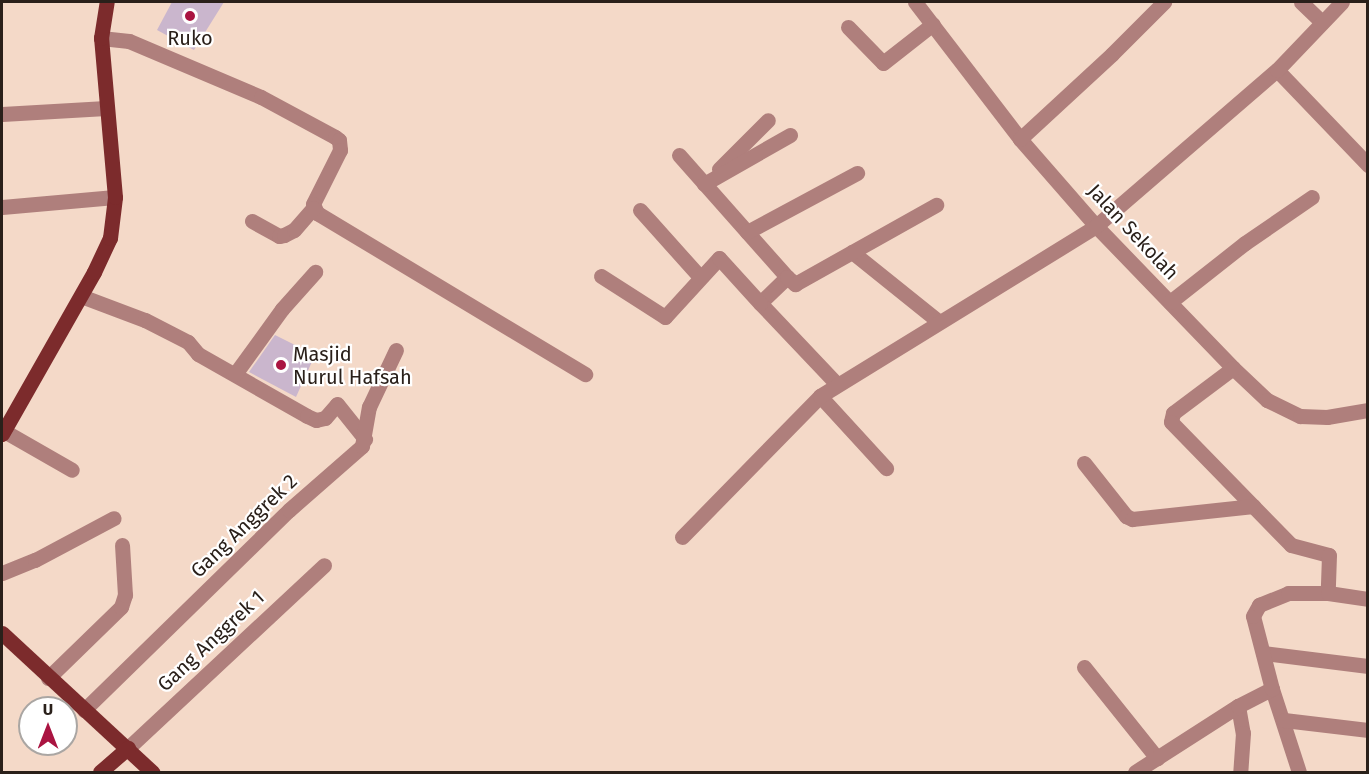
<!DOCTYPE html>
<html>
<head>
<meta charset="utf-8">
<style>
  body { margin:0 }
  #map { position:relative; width:1369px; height:774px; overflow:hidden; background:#f4d9c8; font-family:"Fira Sans",sans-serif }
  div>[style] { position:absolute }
  .building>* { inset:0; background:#cab6cd }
  .street>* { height:15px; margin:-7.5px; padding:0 7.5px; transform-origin:7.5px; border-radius:7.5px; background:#af7f7c }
  .primary>* { height:15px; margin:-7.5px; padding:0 7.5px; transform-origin:7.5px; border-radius:7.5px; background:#7c2b2c }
  .dots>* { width:16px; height:16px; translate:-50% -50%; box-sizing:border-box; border:3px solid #fff; border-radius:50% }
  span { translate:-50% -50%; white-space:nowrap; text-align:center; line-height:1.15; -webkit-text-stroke:4.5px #fff; paint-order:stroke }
  .poi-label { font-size:20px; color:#2a201a }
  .left { translate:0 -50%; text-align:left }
  .street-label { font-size:20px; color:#2a201a }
  .frame { position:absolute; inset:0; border:3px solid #2a201a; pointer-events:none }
  .north { position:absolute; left:18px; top:696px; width:60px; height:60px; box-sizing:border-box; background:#fff; border:2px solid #aaa6a3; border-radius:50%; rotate:0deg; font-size:16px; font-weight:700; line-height:24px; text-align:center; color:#2a201a }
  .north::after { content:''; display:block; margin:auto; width:21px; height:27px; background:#aa1441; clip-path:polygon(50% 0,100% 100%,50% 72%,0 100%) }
</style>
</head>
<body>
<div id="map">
  <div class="building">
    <i style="clip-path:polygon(172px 2px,224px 2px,194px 50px,157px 30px)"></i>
    <i style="clip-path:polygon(275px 335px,315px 355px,296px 397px,249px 372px)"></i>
  </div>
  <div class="street">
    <i style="left:915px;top:2px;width:173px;rotate:52.5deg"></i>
    <i style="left:1020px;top:139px;width:116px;rotate:48.9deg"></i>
    <i style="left:1096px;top:226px;width:197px;rotate:46deg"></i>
    <i style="left:1233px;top:368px;width:47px;rotate:43.3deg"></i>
    <i style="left:1267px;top:400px;width:37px;rotate:26deg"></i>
    <i style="left:1300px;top:416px;width:27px;rotate:2deg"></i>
    <i style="left:1327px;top:417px;width:42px;rotate:-9.7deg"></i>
    <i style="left:1301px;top:2px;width:29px;rotate:44deg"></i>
    <i style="left:848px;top:27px;width:50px;rotate:45.8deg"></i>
    <i style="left:883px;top:63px;width:63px;rotate:-38deg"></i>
    <i style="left:101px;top:38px;width:28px;rotate:6deg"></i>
    <i style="left:129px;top:41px;width:143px;rotate:23deg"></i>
    <i style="left:261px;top:97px;width:84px;rotate:28.4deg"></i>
    <i style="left:335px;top:137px;width:5px;rotate:37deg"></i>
    <i style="left:339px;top:140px;width:10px;rotate:84deg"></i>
    <i style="left:340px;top:150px;width:60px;rotate:116.6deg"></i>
    <i style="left:313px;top:204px;width:10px;rotate:66deg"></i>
    <i style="left:317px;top:213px;width:313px;rotate:31deg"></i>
    <i style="left:1277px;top:70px;width:132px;rotate:46.2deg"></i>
    <i style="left:2px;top:114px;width:104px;rotate:-3.3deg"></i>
    <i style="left:1020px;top:139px;width:125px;rotate:-42.7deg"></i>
    <i style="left:1112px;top:54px;width:74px;rotate:-45deg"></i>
    <i style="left:679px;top:155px;width:163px;rotate:48.5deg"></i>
    <i style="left:787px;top:277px;width:37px;rotate:136deg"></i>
    <i style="left:760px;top:303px;width:110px;rotate:46.5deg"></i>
    <i style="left:719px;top:169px;width:69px;rotate:-45deg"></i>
    <i style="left:704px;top:184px;width:99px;rotate:-29.7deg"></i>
    <i style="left:2px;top:207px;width:113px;rotate:-5.1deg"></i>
    <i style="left:640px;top:210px;width:90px;rotate:48.2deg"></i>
    <i style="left:252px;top:221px;width:31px;rotate:29deg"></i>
    <i style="left:279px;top:236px;width:5px;rotate:-11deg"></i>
    <i style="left:284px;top:235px;width:11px;rotate:-27deg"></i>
    <i style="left:294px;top:230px;width:29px;rotate:-49deg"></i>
    <i style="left:747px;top:232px;width:125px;rotate:-28.2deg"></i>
    <i style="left:852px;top:252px;width:110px;rotate:38.7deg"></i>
    <i style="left:601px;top:276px;width:76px;rotate:32.6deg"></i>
    <i style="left:665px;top:317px;width:80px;rotate:-47.5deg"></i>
    <i style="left:719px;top:258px;width:61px;rotate:47.7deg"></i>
    <i style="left:787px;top:277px;width:11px;rotate:41deg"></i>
    <i style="left:795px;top:284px;width:162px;rotate:-29.3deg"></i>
    <i style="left:81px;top:296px;width:68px;rotate:20.6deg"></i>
    <i style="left:145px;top:320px;width:48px;rotate:27.1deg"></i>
    <i style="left:188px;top:342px;width:16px;rotate:50deg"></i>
    <i style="left:198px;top:354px;width:125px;rotate:29.6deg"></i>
    <i style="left:307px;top:416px;width:10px;rotate:24deg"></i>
    <i style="left:316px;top:420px;width:9px;rotate:-13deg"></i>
    <i style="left:325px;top:418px;width:18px;rotate:-49deg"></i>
    <i style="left:337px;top:404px;width:45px;rotate:51.3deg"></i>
    <i style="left:1170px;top:302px;width:95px;rotate:-38.2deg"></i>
    <i style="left:1245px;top:243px;width:81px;rotate:-34.5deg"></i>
    <i style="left:1233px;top:368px;width:75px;rotate:143.1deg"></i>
    <i style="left:1173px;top:413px;width:9px;rotate:103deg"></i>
    <i style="left:1171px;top:422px;width:172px;rotate:45.7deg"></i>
    <i style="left:1291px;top:545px;width:39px;rotate:15deg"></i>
    <i style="left:1329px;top:555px;width:38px;rotate:92deg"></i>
    <i style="left:235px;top:374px;width:80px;rotate:-54.1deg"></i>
    <i style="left:282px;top:309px;width:50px;rotate:-48.3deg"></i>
    <i style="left:820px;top:396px;width:98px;rotate:47.5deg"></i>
    <i style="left:4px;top:431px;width:78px;rotate:29.8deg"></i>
    <i style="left:1084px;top:463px;width:68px;rotate:51.6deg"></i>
    <i style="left:1126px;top:516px;width:7px;rotate:27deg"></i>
    <i style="left:1132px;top:519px;width:122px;rotate:-6.1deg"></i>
    <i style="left:682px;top:537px;width:197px;rotate:-45.6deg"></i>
    <i style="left:820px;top:396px;width:324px;rotate:-31.6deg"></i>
    <i style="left:1096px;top:226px;width:239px;rotate:-40.8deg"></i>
    <i style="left:1277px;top:70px;width:94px;rotate:-46.3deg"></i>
    <i style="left:2px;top:573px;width:35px;rotate:-22deg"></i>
    <i style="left:35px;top:560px;width:89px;rotate:-28deg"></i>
    <i style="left:1263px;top:653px;width:106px;rotate:7.1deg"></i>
    <i style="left:1084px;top:667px;width:117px;rotate:51.3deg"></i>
    <i style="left:48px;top:678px;width:102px;rotate:-44.2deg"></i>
    <i style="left:121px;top:607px;width:13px;rotate:-72deg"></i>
    <i style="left:125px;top:595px;width:50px;rotate:-93.4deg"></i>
    <i style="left:1272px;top:689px;width:87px;rotate:72deg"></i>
    <i style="left:1238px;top:706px;width:27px;rotate:80deg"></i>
    <i style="left:1243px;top:733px;width:39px;rotate:94deg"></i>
    <i style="left:84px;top:710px;width:286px;rotate:-44.3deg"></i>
    <i style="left:289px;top:510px;width:97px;rotate:-41.2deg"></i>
    <i style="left:362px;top:446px;width:40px;rotate:-80deg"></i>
    <i style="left:369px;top:407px;width:63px;rotate:-64.7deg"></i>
    <i style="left:1284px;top:720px;width:85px;rotate:6.8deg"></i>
    <i style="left:128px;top:748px;width:268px;rotate:-43deg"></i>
    <i style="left:1135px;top:772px;width:122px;rotate:-32.7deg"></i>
    <i style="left:1238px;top:706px;width:38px;rotate:-27deg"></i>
    <i style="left:1272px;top:689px;width:75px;rotate:-104.6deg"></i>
    <i style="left:1253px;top:616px;width:13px;rotate:-61deg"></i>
    <i style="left:1259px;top:605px;width:31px;rotate:-22deg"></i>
    <i style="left:1288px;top:593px;width:40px"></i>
    <i style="left:1328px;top:593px;width:40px;rotate:8.5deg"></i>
  </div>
  <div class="primary">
    <i style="left:2px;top:434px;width:186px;rotate:-60.4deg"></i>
    <i style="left:94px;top:272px;width:38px;rotate:-65deg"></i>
    <i style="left:110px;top:238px;width:41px;rotate:-83deg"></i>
    <i style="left:115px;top:197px;width:160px;rotate:-95deg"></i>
    <i style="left:101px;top:38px;width:36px;rotate:-81deg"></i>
    <i style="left:2px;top:633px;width:205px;rotate:42.8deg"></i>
    <i style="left:100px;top:772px;width:37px;rotate:-41deg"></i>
  </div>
  <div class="dots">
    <i style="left:190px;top:16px;background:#aa1441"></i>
    <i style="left:281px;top:365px;background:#aa1441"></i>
  </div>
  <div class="poi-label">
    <span style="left:190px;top:38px">Ruko</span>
    <span class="left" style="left:293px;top:366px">Masjid<br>Nurul Hafsah</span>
  </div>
  <div class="street-label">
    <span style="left:1133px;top:232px;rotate:47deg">Jalan Sekolah</span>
    <span style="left:244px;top:526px;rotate:-44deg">Gang Anggrek 2</span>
    <span style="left:211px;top:641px;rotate:-43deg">Gang Anggrek 1</span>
  </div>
  <div class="frame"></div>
  <div class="north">U</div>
</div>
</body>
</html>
